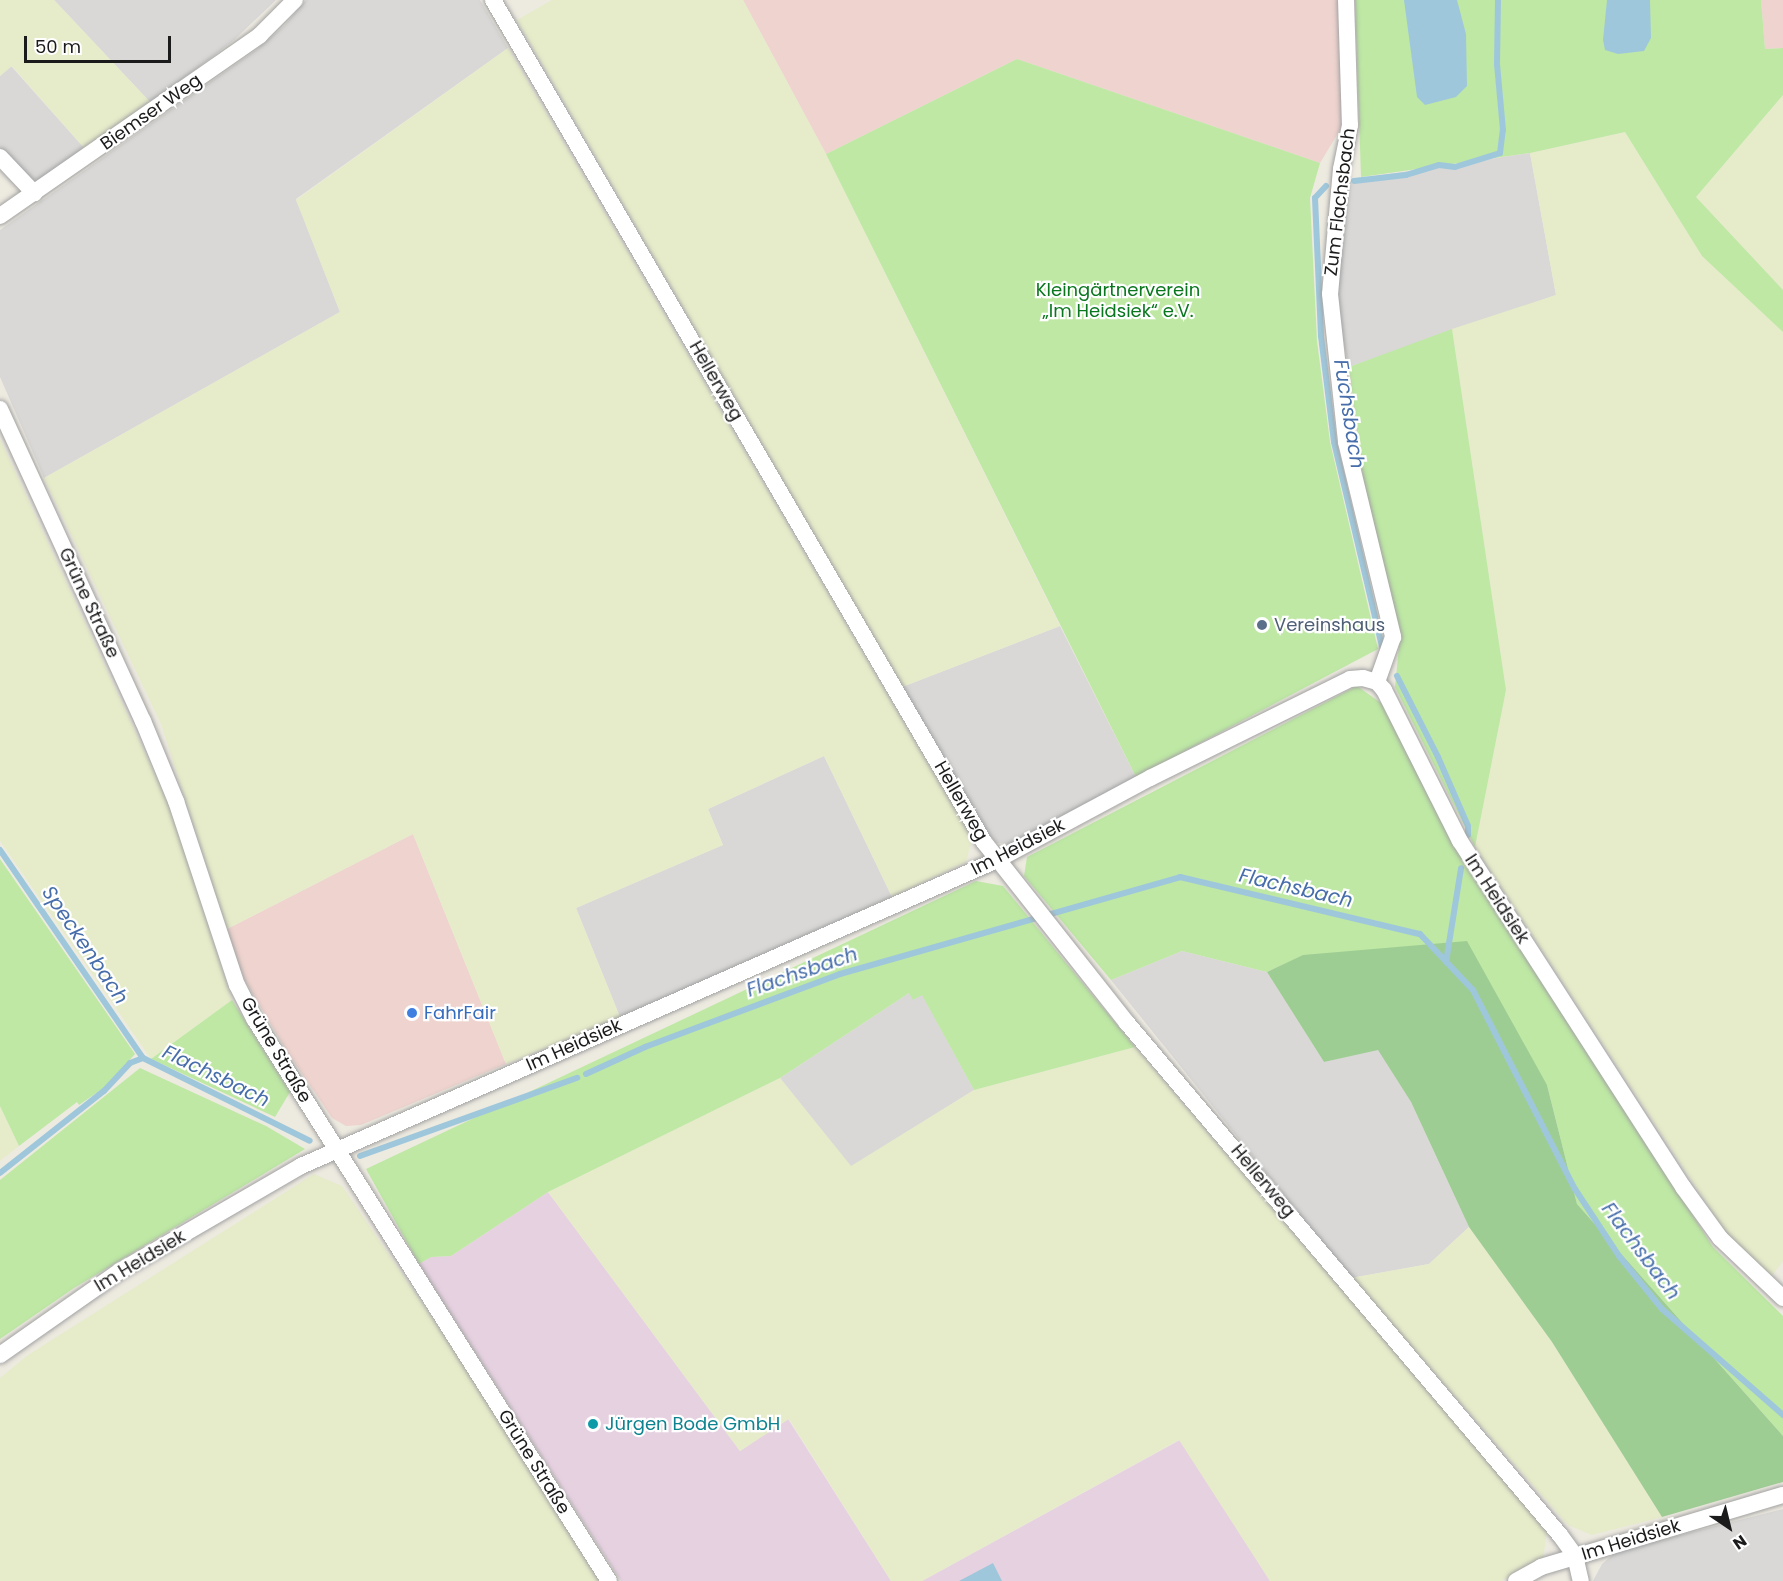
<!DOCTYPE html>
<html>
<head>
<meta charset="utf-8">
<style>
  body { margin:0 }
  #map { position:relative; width:1783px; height:1581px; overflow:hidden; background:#edeae0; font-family:Poppins,sans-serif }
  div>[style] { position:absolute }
  .residential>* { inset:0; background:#d9d8d7 }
  .commercial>* { inset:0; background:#eed3ce }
  .industrial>* { inset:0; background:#e6d1e0 }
  .farmland>* { inset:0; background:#e6ecca }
  .grass>* { inset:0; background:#bee8a4 }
  .forest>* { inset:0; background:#9ecd94 }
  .water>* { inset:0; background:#9fc7db }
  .stream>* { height:6px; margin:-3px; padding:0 3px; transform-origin:3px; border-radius:3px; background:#9fc7db }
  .roads { filter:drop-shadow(0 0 2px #a2a2a2) drop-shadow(0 0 2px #a2a2a2) }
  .street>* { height:16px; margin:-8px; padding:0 8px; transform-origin:8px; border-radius:8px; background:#fff }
  .dots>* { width:16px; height:16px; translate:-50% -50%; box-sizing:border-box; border:3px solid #fff; border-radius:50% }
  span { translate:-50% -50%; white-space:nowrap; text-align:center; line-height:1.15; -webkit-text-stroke:4.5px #fff; paint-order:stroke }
  .street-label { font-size:18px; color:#1b1b1b }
  .park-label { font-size:18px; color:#0a771f }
  .service-label { font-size:18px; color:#4e5e75 }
  .left { translate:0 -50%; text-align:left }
  .shop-label { font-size:18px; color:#366cbe }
  .culture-label { font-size:18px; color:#0d838f }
  .water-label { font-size:20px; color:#476eaa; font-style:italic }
  .north { position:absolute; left:1699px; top:1497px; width:60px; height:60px; -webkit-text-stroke:4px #fff; paint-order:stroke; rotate:145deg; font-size:16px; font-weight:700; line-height:24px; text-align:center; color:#1b1b1b }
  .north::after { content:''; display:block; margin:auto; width:21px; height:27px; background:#1b1b1b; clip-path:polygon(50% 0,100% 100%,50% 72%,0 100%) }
  .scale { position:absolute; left:24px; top:36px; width:147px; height:27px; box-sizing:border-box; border:3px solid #1b1b1b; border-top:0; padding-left:8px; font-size:18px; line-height:21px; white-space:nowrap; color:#1b1b1b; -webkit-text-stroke:4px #fff; paint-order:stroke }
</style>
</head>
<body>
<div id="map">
  <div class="residential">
    <i style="clip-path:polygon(54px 0,276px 0,234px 40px,151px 103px)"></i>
    <i style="clip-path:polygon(306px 0,480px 0,508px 48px,296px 199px,340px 312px,44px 478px,0 377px,0 230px,256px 50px,284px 26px)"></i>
    <i style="clip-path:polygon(11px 66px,85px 149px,40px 180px,30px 179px,0 147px,0 76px)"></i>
    <i style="clip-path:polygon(1530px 153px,1556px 295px,1349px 367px,1333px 292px,1342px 181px)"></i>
    <i style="clip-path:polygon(1060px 626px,1136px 777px,1009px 844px,997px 843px,987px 833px,902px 687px)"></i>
    <i style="clip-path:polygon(824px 756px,892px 897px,620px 1017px,576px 908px,723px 845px,708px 809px)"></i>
    <i style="clip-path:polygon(1182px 951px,1267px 972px,1324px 1062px,1378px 1049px,1411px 1102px,1469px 1227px,1429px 1264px,1351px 1278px,1111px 980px)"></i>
    <i style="clip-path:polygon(909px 993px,922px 994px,974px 1090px,851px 1167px,780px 1078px)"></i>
    <i style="clip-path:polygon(1783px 1509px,1783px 1581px,1593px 1581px,1602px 1564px,1617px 1551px)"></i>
  </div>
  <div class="commercial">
    <i style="clip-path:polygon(743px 0,1340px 0,1343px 125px,1320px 163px,1017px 59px,826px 154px)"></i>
    <i style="clip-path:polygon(1761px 0,1783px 0,1783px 48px,1765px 49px)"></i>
    <i style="clip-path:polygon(413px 834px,506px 1064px,361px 1125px,346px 1126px,332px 1118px,286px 1050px,244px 979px,227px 929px)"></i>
  </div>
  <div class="industrial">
    <i style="clip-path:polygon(548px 1192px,740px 1451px,788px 1419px,891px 1581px,621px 1581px,419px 1264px,431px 1257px,451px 1256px)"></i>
    <i style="clip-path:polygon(1180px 1440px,1270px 1581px,922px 1581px)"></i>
  </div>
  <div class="farmland">
    <i style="clip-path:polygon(0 0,54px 0,151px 103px,85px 149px,12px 66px,0 76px)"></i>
    <i style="clip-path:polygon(552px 0,743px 0,826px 154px,1060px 626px,902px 687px,517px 20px)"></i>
    <i style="clip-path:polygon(508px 48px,972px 839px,966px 862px,892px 897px,824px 756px,708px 809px,723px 845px,576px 908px,620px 1017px,506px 1064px,413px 834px,227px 929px,161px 724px,44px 478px,340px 312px,296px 200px)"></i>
    <i style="clip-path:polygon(1783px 95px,1783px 290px,1696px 197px)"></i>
    <i style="clip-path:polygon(1625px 132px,1702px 256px,1783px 332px,1783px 1261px,1771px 1277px,1726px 1233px,1475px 847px,1506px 690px,1452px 329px,1556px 295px,1530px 153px)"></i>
    <i style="clip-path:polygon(0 439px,170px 807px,232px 1000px,151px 1059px,0 841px)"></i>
    <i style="clip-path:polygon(1135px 1047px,1547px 1531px,1543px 1559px,1501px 1581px,1270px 1581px,1179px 1440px,922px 1581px,891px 1581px,789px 1419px,740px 1451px,548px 1192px,780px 1078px,851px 1166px,974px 1090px)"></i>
    <i style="clip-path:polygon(0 1106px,19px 1146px,0 1161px)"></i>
    <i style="clip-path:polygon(314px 1174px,342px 1186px,488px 1400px,601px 1581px,0 1581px,0 1378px,28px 1355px)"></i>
    <i style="clip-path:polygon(1469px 1227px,1552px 1342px,1662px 1517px,1592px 1535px,1568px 1525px,1351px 1278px,1429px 1264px)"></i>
  </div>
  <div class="grass">
    <i style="clip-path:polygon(1355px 0,1761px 0,1765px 49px,1783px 48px,1783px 95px,1696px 197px,1783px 290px,1783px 332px,1702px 256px,1625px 132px,1530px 153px,1361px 177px)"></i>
    <i style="clip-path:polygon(1017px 59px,1320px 163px,1310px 198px,1317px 341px,1330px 442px,1378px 649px,1136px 777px,826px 154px)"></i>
    <i style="clip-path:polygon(1452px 329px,1506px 690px,1475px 847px,1395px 687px,1400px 636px,1363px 477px,1349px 367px)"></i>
    <i style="clip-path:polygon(1357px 686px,1388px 708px,1453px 843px,1713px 1247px,1783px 1316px,1783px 1436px,1577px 1204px,1547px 1085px,1304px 955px,1267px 972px,1182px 951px,1111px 980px,1024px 876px,1027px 857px)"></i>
    <i style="clip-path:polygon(0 859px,135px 1054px,105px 1087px,79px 1105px,77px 1102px,19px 1146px,0 1106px)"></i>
    <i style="clip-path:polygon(976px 881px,1003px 886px,1135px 1047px,974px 1090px,922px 995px,913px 1000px,909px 993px,780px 1078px,548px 1192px,451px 1256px,431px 1257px,419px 1264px,366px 1169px)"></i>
    <i style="clip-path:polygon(232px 1000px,290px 1092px,275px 1117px,151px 1059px)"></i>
    <i style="clip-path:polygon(140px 1068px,266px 1126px,305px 1149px,74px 1288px,0 1339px,0 1180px)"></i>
  </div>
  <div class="forest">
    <i style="clip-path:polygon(1467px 941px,1547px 1085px,1577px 1204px,1783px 1436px,1783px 1482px,1662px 1517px,1552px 1342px,1469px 1227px,1411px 1102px,1378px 1050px,1324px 1062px,1267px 972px,1303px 955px)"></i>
  </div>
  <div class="water">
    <i style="clip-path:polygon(1404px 0,1457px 0,1466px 34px,1467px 86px,1456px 97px,1425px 105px,1417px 97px)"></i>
    <i style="clip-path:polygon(1607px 0,1650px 0,1651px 38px,1644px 51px,1618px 54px,1605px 50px,1603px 40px)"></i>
    <i style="clip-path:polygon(993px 1563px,1002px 1581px,959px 1581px)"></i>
  </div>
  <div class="stream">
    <i style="left:1354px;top:181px;width:52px;rotate:-6.6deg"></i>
    <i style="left:1406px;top:175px;width:34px;rotate:-17deg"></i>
    <i style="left:1439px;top:165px;width:16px;rotate:7deg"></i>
    <i style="left:1455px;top:167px;width:47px;rotate:-17.3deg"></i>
    <i style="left:1500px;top:153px;width:23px;rotate:-83deg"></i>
    <i style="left:1503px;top:130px;width:66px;rotate:-95.2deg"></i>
    <i style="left:1497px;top:64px;width:64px;rotate:-89.1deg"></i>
    <i style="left:1326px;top:186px;width:16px;rotate:133deg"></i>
    <i style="left:1315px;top:198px;width:138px;rotate:87.5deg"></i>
    <i style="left:1321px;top:336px;width:107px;rotate:83deg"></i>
    <i style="left:1334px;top:442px;width:211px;rotate:76.8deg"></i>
    <i style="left:1397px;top:676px;width:91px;rotate:63.2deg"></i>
    <i style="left:1438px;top:757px;width:75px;rotate:66.5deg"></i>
    <i style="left:1468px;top:826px;width:9px;rotate:90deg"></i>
    <i style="left:0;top:850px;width:252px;rotate:55.5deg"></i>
    <i style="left:1446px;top:962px;width:95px;rotate:-80.9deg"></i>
    <i style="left:586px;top:1074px;width:65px;rotate:-24.6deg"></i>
    <i style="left:645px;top:1047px;width:208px;rotate:-20.5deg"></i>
    <i style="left:840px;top:974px;width:354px;rotate:-15.9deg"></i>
    <i style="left:1180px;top:877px;width:247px;rotate:13.4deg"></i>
    <i style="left:1420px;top:934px;width:77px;rotate:46.6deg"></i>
    <i style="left:1473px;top:990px;width:224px;rotate:62.9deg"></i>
    <i style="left:1575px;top:1189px;width:80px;rotate:56.7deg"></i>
    <i style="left:1619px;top:1256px;width:68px;rotate:50.9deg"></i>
    <i style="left:1662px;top:1309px;width:161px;rotate:41.2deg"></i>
    <i style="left:360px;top:1156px;width:231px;rotate:-19.8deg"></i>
    <i style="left:0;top:1173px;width:132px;rotate:-38.3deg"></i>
    <i style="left:104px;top:1091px;width:38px;rotate:-47deg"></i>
    <i style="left:130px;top:1063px;width:14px;rotate:-21deg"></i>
    <i style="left:143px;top:1058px;width:186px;rotate:26.4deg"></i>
  </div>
  <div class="roads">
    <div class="street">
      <i style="left:493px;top:0;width:975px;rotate:59.75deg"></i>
      <i style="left:984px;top:842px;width:231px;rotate:51.7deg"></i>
      <i style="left:1127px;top:1023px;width:671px;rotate:49.78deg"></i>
      <i style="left:1560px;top:1535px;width:26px;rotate:54deg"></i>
      <i style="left:1575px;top:1556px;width:26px;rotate:77deg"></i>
      <i style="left:1346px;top:0;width:125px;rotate:88.2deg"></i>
      <i style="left:1350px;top:125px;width:45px;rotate:101.6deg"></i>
      <i style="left:1341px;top:169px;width:125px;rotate:95deg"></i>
      <i style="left:1330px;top:294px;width:149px;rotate:83.8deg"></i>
      <i style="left:1346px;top:442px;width:201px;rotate:76.4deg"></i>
      <i style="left:1393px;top:637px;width:48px;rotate:109.6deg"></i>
      <i style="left:0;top:157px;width:50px;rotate:46.6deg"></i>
      <i style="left:0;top:216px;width:317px;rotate:-34.8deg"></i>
      <i style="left:260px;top:35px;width:49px;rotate:-45deg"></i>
      <i style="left:0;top:409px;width:343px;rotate:65.4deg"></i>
      <i style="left:143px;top:721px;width:87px;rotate:67.6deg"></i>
      <i style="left:176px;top:801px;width:194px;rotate:71.7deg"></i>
      <i style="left:237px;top:985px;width:39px;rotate:63deg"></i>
      <i style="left:255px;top:1020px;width:663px;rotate:57.75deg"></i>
      <i style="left:0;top:1355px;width:146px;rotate:-35deg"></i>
      <i style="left:120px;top:1271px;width:209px;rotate:-30.1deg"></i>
      <i style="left:301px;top:1166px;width:760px;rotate:-23.73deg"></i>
      <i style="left:997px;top:860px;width:174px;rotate:-28.2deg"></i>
      <i style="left:1150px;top:778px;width:223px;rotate:-26.3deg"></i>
      <i style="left:1350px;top:679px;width:13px;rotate:-4deg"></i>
      <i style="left:1363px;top:678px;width:15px;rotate:16deg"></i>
      <i style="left:1377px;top:682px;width:11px;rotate:49deg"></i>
      <i style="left:1384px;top:690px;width:169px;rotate:63.3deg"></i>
      <i style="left:1460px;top:841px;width:412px;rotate:57.2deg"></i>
      <i style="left:1683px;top:1187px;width:63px;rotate:54deg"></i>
      <i style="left:1720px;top:1238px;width:87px;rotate:43.6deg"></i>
      <i style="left:1516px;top:1581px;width:29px;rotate:-29deg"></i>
      <i style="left:1541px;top:1567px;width:252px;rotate:-16.6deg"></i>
    </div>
  </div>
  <div class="dots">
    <i style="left:1262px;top:625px;background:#5c6f8a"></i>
    <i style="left:412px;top:1013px;background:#3f7fe0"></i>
    <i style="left:593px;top:1424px;background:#0f9aa8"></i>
  </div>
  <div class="street-label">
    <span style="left:151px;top:112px;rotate:-35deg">Biemser Weg</span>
    <span style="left:1340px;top:202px;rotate:-83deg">Zum Flachsbach</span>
    <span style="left:716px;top:381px;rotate:60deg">Hellerweg</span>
    <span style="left:89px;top:603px;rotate:65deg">Grüne Straße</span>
    <span style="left:961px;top:801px;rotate:60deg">Hellerweg</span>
    <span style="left:1018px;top:847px;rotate:-27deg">Im Heidsiek</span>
    <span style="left:1497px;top:899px;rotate:57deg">Im Heidsiek</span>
    <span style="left:574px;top:1045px;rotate:-24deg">Im Heidsiek</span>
    <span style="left:276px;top:1050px;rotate:59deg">Grüne Straße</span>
    <span style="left:1263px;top:1181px;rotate:50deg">Hellerweg</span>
    <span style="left:140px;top:1261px;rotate:-31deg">Im Heidsiek</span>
    <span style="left:534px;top:1462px;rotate:58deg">Grüne Straße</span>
    <span style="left:1631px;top:1540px;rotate:-17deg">Im Heidsiek</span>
  </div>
  <div class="park-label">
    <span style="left:1118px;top:301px">Kleingärtnerverein<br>„Im Heidsiek“ e.V.</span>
  </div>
  <div class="service-label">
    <span class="left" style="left:1274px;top:625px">Vereinshaus</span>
  </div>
  <div class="shop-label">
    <span class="left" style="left:424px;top:1013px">FahrFair</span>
  </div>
  <div class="culture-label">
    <span class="left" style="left:605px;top:1424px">Jürgen Bode GmbH</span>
  </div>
  <div class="water-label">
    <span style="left:1349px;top:414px;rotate:81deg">Fuchsbach</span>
    <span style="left:1296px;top:888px;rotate:13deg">Flachsbach</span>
    <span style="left:85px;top:945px;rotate:56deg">Speckenbach</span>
    <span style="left:802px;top:972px;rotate:-19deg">Flachsbach</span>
    <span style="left:216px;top:1076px;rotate:26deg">Flachsbach</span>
    <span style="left:1641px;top:1251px;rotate:53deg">Flachsbach</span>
  </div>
  <div class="north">N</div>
  <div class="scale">50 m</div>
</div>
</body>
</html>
